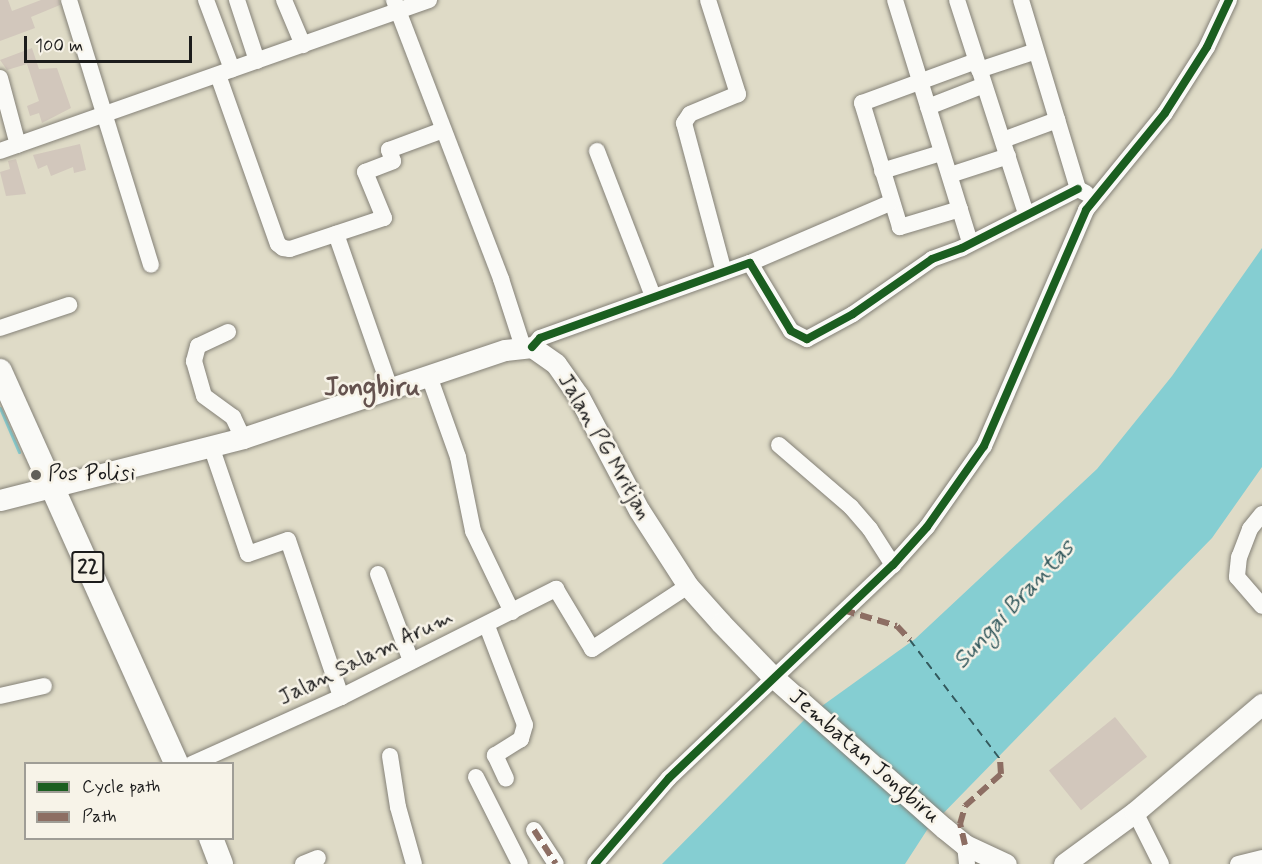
<!DOCTYPE html>
<html>
<head>
<meta charset="utf-8">
<style>
  body { margin:0 }
  #map { position:relative; width:1262px; height:864px; overflow:hidden; background:#dfdbc7; font-family:Mynerve,sans-serif }
  div>[style] { position:absolute }
  .water>* { inset:0; background:#85ced2 }
  .stream>* { height:3px; margin:-1.5px; padding:0 1.5px; transform-origin:1.5px; border-radius:1.5px; background:#85ced2 }
  .ferry>* { height:1.5px; margin-top:-0.75px; transform-origin:0; background:repeating-linear-gradient(90deg,#33595d 0 8px,transparent 0 14px) }
  .building>* { inset:0; background:#d2c7bc; transform-origin:0 0 }
  .roads { filter:drop-shadow(0 0 2px #848177) drop-shadow(0 0 2px #848177) }
  .minor>* { height:16px; margin:-8px; padding:0 8px; transform-origin:8px; border-radius:8px; background:#fafaf7 }
  .major>* { height:21px; margin:-10.5px; padding:0 10.5px; transform-origin:10.5px; border-radius:10.5px; background:#fafaf7 }
  .highway>* { height:24px; margin:-12px; padding:0 12px; transform-origin:12px; border-radius:12px; background:#fafaf7 }
  .quiet>* { height:6px; margin-top:-3px; transform-origin:0; background:repeating-linear-gradient(90deg,#8d6e63 0 12px,transparent 0 18px) }
  .cycleway>* { height:8px; margin:-4px; padding:0 4px; transform-origin:4px; border-radius:4px; background:#1b5e20 }
  .dots>* { width:16px; height:16px; translate:-50% -50%; box-sizing:border-box; border:3px solid #f7f3e8; border-radius:50% }
  span { translate:-50% -50%; white-space:nowrap; text-align:center; line-height:1.15; -webkit-text-stroke:5px #f7f3e8; paint-order:stroke }
  .shield-label span { padding:2px 4px; background:#f7f3e8; border:2px solid; border-radius:4px; -webkit-text-stroke-width:0 }
  .shield-label { font-size:21px; color:#1c1c1c; font-weight:700 }
  .street-label { font-size:22px; color:#1c1c1c }
  .poi-label { font-size:22px; color:#1c1c1c }
  .left { translate:0 -50%; text-align:left }
  .water-label { font-size:24px; color:#33595d; font-style:italic }
  .quarter-label { font-size:26px; color:#64524e; font-weight:700 }
  .legend { position:absolute; left:24px; top:762px; width:210px; height:78px; box-sizing:border-box; background:#f7f3e8; border:2px solid #9f9d96; margin:0; padding:8px 10px; list-style:none; font-size:18px; color:#1c1c1c }
  .legend li { display:flex; align-items:center; gap:12px; height:30px }
  .legend b { width:30px; border:2px solid #9f9d96 }
  .scale { position:absolute; left:24px; top:36px; width:168px; height:27px; box-sizing:border-box; border:3px solid #1c1c1c; border-top:0; padding-left:8px; font-size:18px; line-height:21px; white-space:nowrap; color:#1c1c1c; -webkit-text-stroke:4px #f7f3e8; paint-order:stroke }
</style>
</head>
<body>
<div id="map">
  <div class="water">
    <i style="clip-path:polygon(1262px 248px,1262px 467px,1212px 538px,927px 830px,905px 864px,662px 864px,808px 716px,915px 639px,1097px 469px,1172px 376px)"></i>
  </div>
  <div class="stream">
    <i style="left:0;top:408px;width:48px;rotate:66.6deg"></i>
  </div>
  <div class="ferry">
    <i style="left:910px;top:640px;width:149px;rotate:52.9deg"></i>
  </div>
  <div class="building">
    <i style="clip-path:polygon(0 0,8px 0,12px 11px,41px 0,59px 0,60px 5px,31px 17px,35px 28px,0 41px)"></i>
    <i style="clip-path:polygon(32px 48px,39px 69px,57px 68px,71px 108px,42px 123px,39px 113px,30px 116px,27px 106px,39px 101px,27px 64px,7px 70px,0 60px)"></i>
    <i style="clip-path:polygon(80px 144px,86px 170px,74px 173px,73px 167px,51px 176px,47px 165px,38px 169px,33px 155px)"></i>
    <i style="clip-path:polygon(16px 159px,26px 194px,6px 196px,0 172px,10px 169px,8px 161px)"></i>
    <i style="left:1115px;top:717px;width:51px;height:85px;rotate:51deg"></i>
  </div>
  <div class="roads">
    <div class="minor">
      <i style="left:69px;top:0;width:277px;rotate:72.8deg"></i>
      <i style="left:206px;top:0;width:74px;rotate:69.4deg"></i>
      <i style="left:237px;top:0;width:64px;rotate:71.8deg"></i>
      <i style="left:284px;top:0;width:49px;rotate:67.1deg"></i>
      <i style="left:394px;top:0;width:299px;rotate:69deg"></i>
      <i style="left:501px;top:279px;width:71px;rotate:72.1deg"></i>
      <i style="left:708px;top:0;width:99px;rotate:72.3deg"></i>
      <i style="left:738px;top:94px;width:52px;rotate:157.4deg"></i>
      <i style="left:690px;top:114px;width:11px;rotate:124deg"></i>
      <i style="left:684px;top:123px;width:154px;rotate:75deg"></i>
      <i style="left:895px;top:0;width:253px;rotate:72.8deg"></i>
      <i style="left:957px;top:0;width:224px;rotate:72.1deg"></i>
      <i style="left:1021px;top:0;width:197px;rotate:73.2deg"></i>
      <i style="left:1078px;top:189px;width:9px;rotate:27deg"></i>
      <i style="left:979px;top:70px;width:60px;rotate:-18.4deg"></i>
      <i style="left:218px;top:75px;width:179px;rotate:70.5deg"></i>
      <i style="left:278px;top:244px;width:6px;rotate:39deg"></i>
      <i style="left:283px;top:248px;width:7px;rotate:8deg"></i>
      <i style="left:290px;top:249px;width:99px;rotate:-18.3deg"></i>
      <i style="left:384px;top:218px;width:50px;rotate:-112.4deg"></i>
      <i style="left:365px;top:172px;width:30px;rotate:-21deg"></i>
      <i style="left:393px;top:161px;width:12px;rotate:-110deg"></i>
      <i style="left:389px;top:150px;width:58px;rotate:-20.3deg"></i>
      <i style="left:0;top:78px;width:69px;rotate:75deg"></i>
      <i style="left:928px;top:107px;width:60px;rotate:-21.4deg"></i>
      <i style="left:1003px;top:140px;width:58px;rotate:-20.3deg"></i>
      <i style="left:0;top:151px;width:455px;rotate:-19.4deg"></i>
      <i style="left:597px;top:151px;width:155px;rotate:68.9deg"></i>
      <i style="left:882px;top:171px;width:62px;rotate:-17deg"></i>
      <i style="left:950px;top:175px;width:61px;rotate:-18.1deg"></i>
      <i style="left:960px;top:209px;width:63px;rotate:163.3deg"></i>
      <i style="left:900px;top:227px;width:130px;rotate:-107deg"></i>
      <i style="left:862px;top:103px;width:121px;rotate:-20.2deg"></i>
      <i style="left:336px;top:234px;width:163px;rotate:70.7deg"></i>
      <i style="left:750px;top:263px;width:152px;rotate:-23.2deg"></i>
      <i style="left:0;top:328px;width:73px;rotate:-18.4deg"></i>
      <i style="left:228px;top:332px;width:33px;rotate:155deg"></i>
      <i style="left:198px;top:346px;width:16px;rotate:105deg"></i>
      <i style="left:194px;top:361px;width:36px;rotate:74deg"></i>
      <i style="left:204px;top:396px;width:36px;rotate:36deg"></i>
      <i style="left:233px;top:417px;width:23px;rotate:65deg"></i>
      <i style="left:532px;top:347px;width:12px;rotate:-48deg"></i>
      <i style="left:540px;top:338px;width:223px;rotate:-19.7deg"></i>
      <i style="left:750px;top:263px;width:79px;rotate:58.9deg"></i>
      <i style="left:791px;top:331px;width:18px;rotate:27deg"></i>
      <i style="left:807px;top:339px;width:52px;rotate:-28.5deg"></i>
      <i style="left:853px;top:314px;width:96px;rotate:-34.8deg"></i>
      <i style="left:932px;top:259px;width:32px;rotate:-20deg"></i>
      <i style="left:962px;top:248px;width:130px;rotate:-27deg"></i>
      <i style="left:429px;top:376px;width:86px;rotate:70.3deg"></i>
      <i style="left:458px;top:457px;width:76px;rotate:78.5deg"></i>
      <i style="left:473px;top:531px;width:90px;rotate:64.3deg"></i>
      <i style="left:779px;top:445px;width:95px;rotate:40.7deg"></i>
      <i style="left:851px;top:507px;width:29px;rotate:49deg"></i>
      <i style="left:870px;top:529px;width:43px;rotate:57.4deg"></i>
      <i style="left:211px;top:446px;width:114px;rotate:71.1deg"></i>
      <i style="left:248px;top:554px;width:42px;rotate:-19.3deg"></i>
      <i style="left:288px;top:540px;width:166px;rotate:71.3deg"></i>
      <i style="left:1262px;top:514px;width:19px;rotate:129deg"></i>
      <i style="left:1250px;top:529px;width:30px;rotate:111deg"></i>
      <i style="left:1239px;top:557px;width:20px;rotate:96deg"></i>
      <i style="left:1237px;top:577px;width:38px;rotate:49deg"></i>
      <i style="left:378px;top:574px;width:93px;rotate:69.2deg"></i>
      <i style="left:487px;top:626px;width:106px;rotate:69deg"></i>
      <i style="left:525px;top:725px;width:15px;rotate:106deg"></i>
      <i style="left:521px;top:739px;width:31px;rotate:148deg"></i>
      <i style="left:495px;top:755px;width:26px;rotate:65deg"></i>
      <i style="left:0;top:696px;width:45px;rotate:-12.8deg"></i>
      <i style="left:390px;top:756px;width:52px;rotate:81.1deg"></i>
      <i style="left:398px;top:807px;width:59px;rotate:74.3deg"></i>
      <i style="left:192px;top:764px;width:163px;rotate:-24.2deg"></i>
      <i style="left:341px;top:697px;width:241px;rotate:-26.7deg"></i>
      <i style="left:556px;top:589px;width:70px;rotate:59deg"></i>
      <i style="left:592px;top:649px;width:115px;rotate:-33.3deg"></i>
      <i style="left:476px;top:777px;width:97px;rotate:63.2deg"></i>
      <i style="left:1135px;top:812px;width:58px;rotate:63.4deg"></i>
      <i style="left:534px;top:830px;width:40px;rotate:57.1deg"></i>
      <i style="left:965px;top:845px;width:19px;rotate:84deg"></i>
      <i style="left:303px;top:864px;width:16px;rotate:-22deg"></i>
      <i style="left:595px;top:864px;width:113px;rotate:-49.3deg"></i>
      <i style="left:669px;top:778px;width:309px;rotate:-43.6deg"></i>
      <i style="left:893px;top:565px;width:51px;rotate:-48.2deg"></i>
      <i style="left:927px;top:527px;width:99px;rotate:-54.9deg"></i>
      <i style="left:984px;top:446px;width:257px;rotate:-66.6deg"></i>
      <i style="left:1086px;top:210px;width:125px;rotate:-50.8deg"></i>
      <i style="left:1165px;top:113px;width:78px;rotate:-57.5deg"></i>
      <i style="left:1207px;top:47px;width:52px;rotate:-64.9deg"></i>
      <i style="left:1238px;top:864px;width:25px;rotate:-14deg"></i>
    </div>
    <div class="major">
      <i style="left:0;top:500px;width:251px;rotate:-14.3deg"></i>
      <i style="left:243px;top:438px;width:276px;rotate:-18.6deg"></i>
      <i style="left:505px;top:350px;width:27px;rotate:-6deg"></i>
      <i style="left:532px;top:347px;width:29px;rotate:35deg"></i>
      <i style="left:556px;top:364px;width:38px;rotate:55deg"></i>
      <i style="left:578px;top:395px;width:130px;rotate:62.1deg"></i>
      <i style="left:639px;top:510px;width:90px;rotate:57.2deg"></i>
      <i style="left:688px;top:586px;width:50px;rotate:48.3deg"></i>
      <i style="left:721px;top:623px;width:74px;rotate:46.1deg"></i>
      <i style="left:772px;top:676px;width:230px;rotate:41.5deg"></i>
      <i style="left:944px;top:828px;width:27px;rotate:39deg"></i>
      <i style="left:965px;top:845px;width:45px;rotate:24.9deg"></i>
      <i style="left:1064px;top:864px;width:88px;rotate:-36.2deg"></i>
      <i style="left:1135px;top:812px;width:167px;rotate:-40.4deg"></i>
    </div>
    <div class="highway">
      <i style="left:0;top:371px;width:431px;rotate:65.8deg"></i>
      <i style="left:211px;top:838px;width:28px;rotate:69deg"></i>
    </div>
  </div>
  <div class="quiet">
    <i style="left:843px;top:610px;width:56px;rotate:16.5deg"></i>
    <i style="left:897px;top:626px;width:19px;rotate:47deg"></i>
    <i style="left:534px;top:830px;width:40px;rotate:57.1deg"></i>
    <i style="left:965px;top:845px;width:22px;rotate:-103deg"></i>
    <i style="left:960px;top:824px;width:19px;rotate:-74deg"></i>
    <i style="left:965px;top:806px;width:48px;rotate:-41.6deg"></i>
    <i style="left:1001px;top:774px;width:15px;rotate:-94deg"></i>
  </div>
  <div class="cycleway">
    <i style="left:532px;top:347px;width:12px;rotate:-48deg"></i>
    <i style="left:540px;top:338px;width:223px;rotate:-19.7deg"></i>
    <i style="left:750px;top:263px;width:79px;rotate:58.9deg"></i>
    <i style="left:791px;top:331px;width:18px;rotate:27deg"></i>
    <i style="left:807px;top:339px;width:52px;rotate:-28.5deg"></i>
    <i style="left:853px;top:314px;width:96px;rotate:-34.8deg"></i>
    <i style="left:932px;top:259px;width:32px;rotate:-20deg"></i>
    <i style="left:962px;top:248px;width:130px;rotate:-27deg"></i>
    <i style="left:595px;top:864px;width:113px;rotate:-49.3deg"></i>
    <i style="left:669px;top:778px;width:309px;rotate:-43.6deg"></i>
    <i style="left:893px;top:565px;width:51px;rotate:-48.2deg"></i>
    <i style="left:927px;top:527px;width:99px;rotate:-54.9deg"></i>
    <i style="left:984px;top:446px;width:257px;rotate:-66.6deg"></i>
    <i style="left:1086px;top:210px;width:125px;rotate:-50.8deg"></i>
    <i style="left:1165px;top:113px;width:78px;rotate:-57.5deg"></i>
    <i style="left:1207px;top:47px;width:52px;rotate:-64.9deg"></i>
  </div>
  <div class="dots">
    <i style="left:36px;top:475px;background:#605f58"></i>
  </div>
  <div class="shield-label">
    <span style="left:88px;top:567px">22</span>
  </div>
  <div class="street-label">
    <span style="left:604px;top:447px;rotate:60deg">Jalan PG Mritjan</span>
    <span style="left:366px;top:658px;rotate:-26deg">Jalan Salam Arum</span>
    <span style="left:864px;top:757px;rotate:41deg">Jembatan Jongbiru</span>
  </div>
  <div class="poi-label">
    <span class="left" style="left:48px;top:475px">Pos Polisi</span>
  </div>
  <div class="water-label">
    <span style="left:1014px;top:605px;rotate:-47deg">Sungai Brantas</span>
  </div>
  <div class="quarter-label">
    <span style="left:372px;top:389px">Jongbiru</span>
  </div>
  <ul class="legend">
  <li><b style="height:8px;background:#1b5e20"></b>Cycle path</li>
  <li><b style="height:8px;background:#8d6e63"></b>Path</li>
  </ul>
  <div class="scale">100 m</div>
</div>
</body>
</html>
